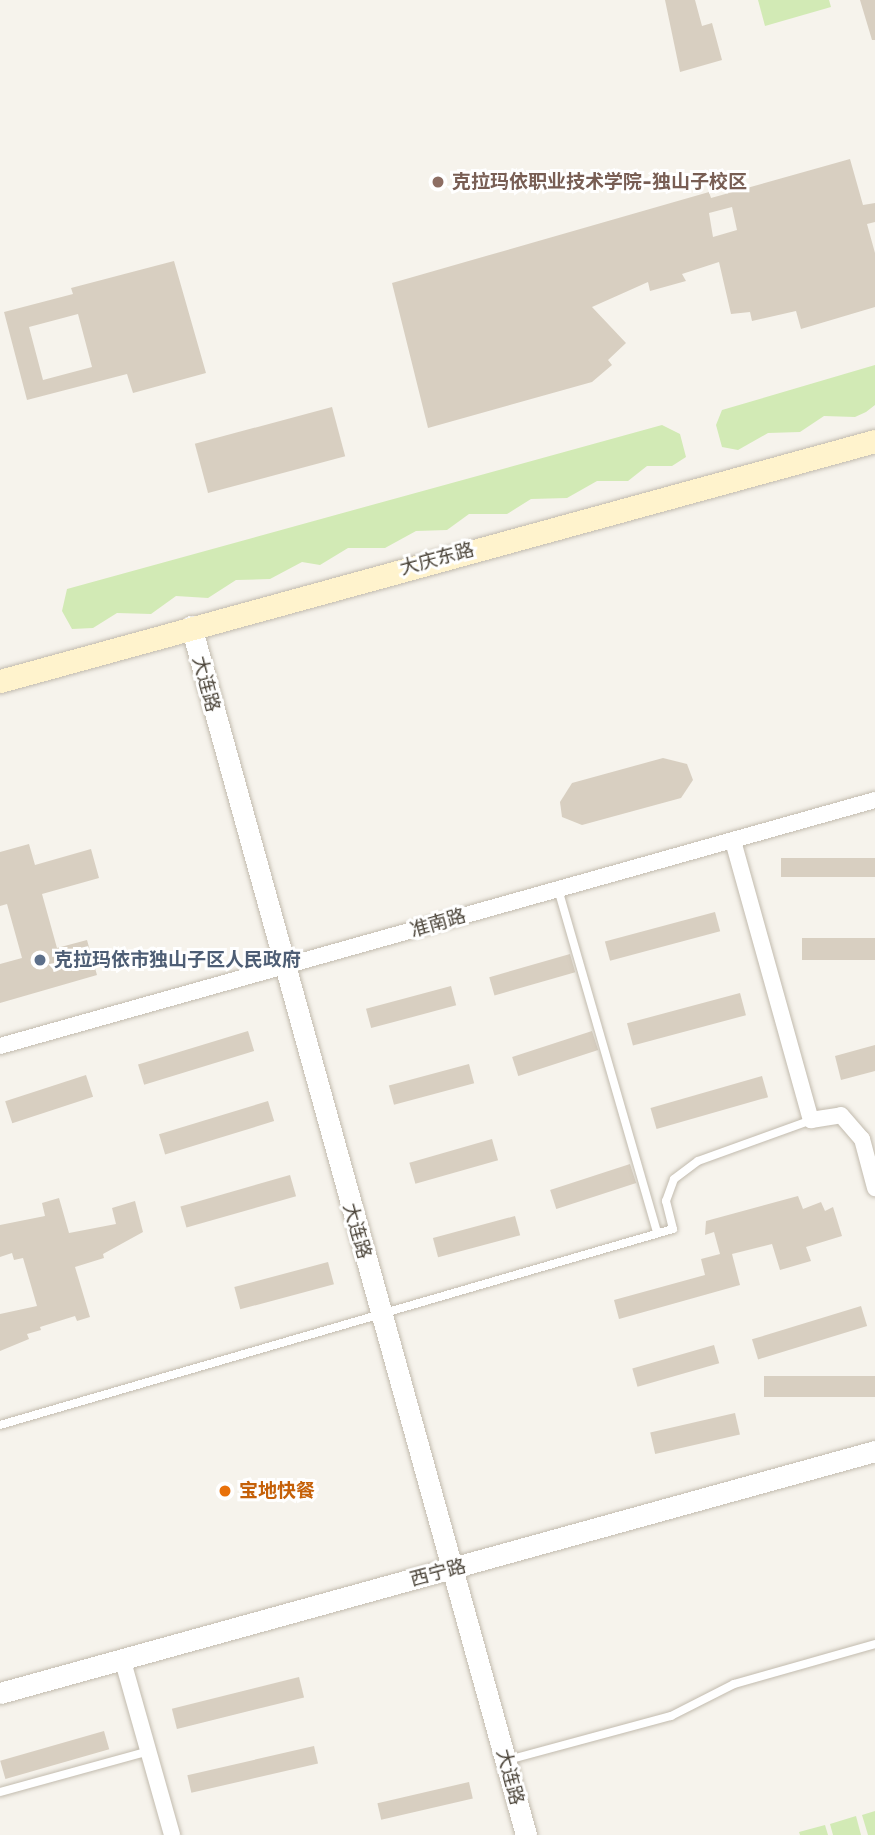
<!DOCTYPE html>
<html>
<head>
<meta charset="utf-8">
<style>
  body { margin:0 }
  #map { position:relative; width:875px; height:1835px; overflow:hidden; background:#f6f3ec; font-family:"Work Sans","Noto Sans SC",sans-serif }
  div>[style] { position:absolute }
  .green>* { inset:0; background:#d2eab5 }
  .building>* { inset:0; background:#d8cfc1; transform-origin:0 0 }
  .roads { filter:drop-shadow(0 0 2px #c2bbae) drop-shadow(0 0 2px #c2bbae) }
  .service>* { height:8px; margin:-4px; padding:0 4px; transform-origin:4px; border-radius:4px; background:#fff }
  .minor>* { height:16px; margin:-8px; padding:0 8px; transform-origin:8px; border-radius:8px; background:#fff }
  .tertiary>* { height:21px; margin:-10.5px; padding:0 10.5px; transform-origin:10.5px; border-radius:10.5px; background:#fff }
  .secondary>* { height:23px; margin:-11.5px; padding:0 11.5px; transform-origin:11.5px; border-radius:11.5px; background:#fff3cd }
  .dots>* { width:19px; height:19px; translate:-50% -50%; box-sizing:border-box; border:4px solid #fff; border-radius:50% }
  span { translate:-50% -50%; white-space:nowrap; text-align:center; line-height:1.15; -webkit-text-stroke:6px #fff; paint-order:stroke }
  .education-label { font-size:19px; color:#785e54; font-weight:700 }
  .left { translate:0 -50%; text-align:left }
  .street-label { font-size:19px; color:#4b4439 }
  .service-label { font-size:19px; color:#4e5e75; font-weight:700 }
  .food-label { font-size:19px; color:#c56008; font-weight:700 }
</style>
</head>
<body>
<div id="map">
  <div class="green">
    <i style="clip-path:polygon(758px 0,829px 0,831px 7px,765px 26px)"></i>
    <i style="clip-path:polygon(875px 365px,875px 405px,866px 412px,855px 417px,824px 416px,800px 432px,768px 433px,738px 450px,722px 447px,716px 425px,722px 410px)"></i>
    <i style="clip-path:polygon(662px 425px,680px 434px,686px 457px,672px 466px,647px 466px,628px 481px,597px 481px,567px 498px,531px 499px,507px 514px,469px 514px,447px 530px,416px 531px,385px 548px,348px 548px,320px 565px,302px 562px,270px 579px,236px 580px,208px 598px,176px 596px,151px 614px,117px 613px,93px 628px,72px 629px,62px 611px,67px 589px)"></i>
    <i style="clip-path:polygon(875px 1811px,875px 1835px,868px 1835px,862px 1815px)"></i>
    <i style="clip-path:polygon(856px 1816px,861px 1835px,833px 1835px,830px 1824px)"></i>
    <i style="clip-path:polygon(825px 1825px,828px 1835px,800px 1835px,799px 1832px)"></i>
  </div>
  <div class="building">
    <i style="clip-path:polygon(665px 0,695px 0,702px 26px,712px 23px,722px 60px,680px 72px)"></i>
    <i style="clip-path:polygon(860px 0,875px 0,875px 40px,872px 40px)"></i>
    <i style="clip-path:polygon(evenodd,850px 159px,863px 205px,875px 203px,875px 222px,867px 224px,875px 253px,875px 307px,801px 329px,796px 311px,752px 321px,750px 312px,731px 314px,719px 262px,682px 274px,686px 281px,650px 291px,648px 282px,592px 307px,626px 343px,608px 360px,612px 365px,592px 382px,428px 428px,392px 283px,709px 192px,711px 198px,850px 159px,732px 207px,737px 230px,713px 237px,709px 213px,732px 207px)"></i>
    <i style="clip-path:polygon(evenodd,174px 261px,206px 373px,133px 393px,127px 374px,27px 400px,4px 312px,73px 294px,71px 288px,174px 261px,78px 314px,92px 367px,43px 380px,29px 327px,78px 314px)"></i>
    <i style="left:332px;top:407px;width:51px;height:142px;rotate:75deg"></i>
    <i style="clip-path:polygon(663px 758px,687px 764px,693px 780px,681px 798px,582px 825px,562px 817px,560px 802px,572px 783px)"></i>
    <i style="clip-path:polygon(29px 844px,35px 865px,91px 849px,99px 878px,42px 894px,57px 948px,87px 940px,97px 975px,0 1003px,0 964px,22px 958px,7px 904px,0 906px,0 852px)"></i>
    <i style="left:875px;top:858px;width:19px;height:94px;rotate:90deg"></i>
    <i style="left:715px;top:912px;width:20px;height:114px;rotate:75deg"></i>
    <i style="left:875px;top:938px;width:22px;height:73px;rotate:90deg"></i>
    <i style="left:570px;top:954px;width:19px;height:84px;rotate:74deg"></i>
    <i style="left:451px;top:986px;width:20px;height:88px;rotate:75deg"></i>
    <i style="left:740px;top:993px;width:23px;height:117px;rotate:75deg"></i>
    <i style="left:248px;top:1031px;width:21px;height:115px;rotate:73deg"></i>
    <i style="left:592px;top:1031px;width:20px;height:84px;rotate:72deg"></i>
    <i style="clip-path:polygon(875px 1045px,875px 1071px,841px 1080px,835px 1056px)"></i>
    <i style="left:469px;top:1064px;width:20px;height:83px;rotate:75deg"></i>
    <i style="left:86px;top:1075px;width:23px;height:85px;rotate:72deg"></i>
    <i style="left:762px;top:1076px;width:22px;height:116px;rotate:74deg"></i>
    <i style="left:268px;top:1101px;width:21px;height:114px;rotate:73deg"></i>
    <i style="left:492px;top:1139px;width:22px;height:86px;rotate:74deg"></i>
    <i style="left:630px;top:1164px;width:20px;height:84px;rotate:72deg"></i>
    <i style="left:290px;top:1175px;width:22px;height:114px;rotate:74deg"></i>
    <i style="clip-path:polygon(798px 1196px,803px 1209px,821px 1202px,825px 1211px,833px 1207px,842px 1236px,806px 1247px,811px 1261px,780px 1270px,772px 1244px,732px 1254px,740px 1285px,619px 1319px,614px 1300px,705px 1275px,701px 1259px,720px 1254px,714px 1232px,705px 1235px,706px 1221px)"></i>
    <i style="clip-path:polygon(59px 1198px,69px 1233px,116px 1224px,112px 1208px,135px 1201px,143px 1232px,103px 1254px,104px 1258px,75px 1267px,90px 1317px,77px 1321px,75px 1316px,40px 1327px,41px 1330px,27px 1334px,29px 1339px,0 1351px,0 1314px,37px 1306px,23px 1258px,14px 1260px,12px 1253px,0 1257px,0 1225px,45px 1216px,42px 1203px)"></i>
    <i style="left:515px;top:1216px;width:20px;height:85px;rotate:75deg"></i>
    <i style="left:328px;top:1262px;width:23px;height:97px;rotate:75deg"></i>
    <i style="left:861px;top:1306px;width:21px;height:114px;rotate:73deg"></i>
    <i style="left:714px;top:1345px;width:19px;height:85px;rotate:74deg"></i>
    <i style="left:875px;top:1376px;width:21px;height:111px;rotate:90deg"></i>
    <i style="left:735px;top:1413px;width:22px;height:87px;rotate:77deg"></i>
    <i style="left:299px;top:1677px;width:21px;height:131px;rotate:76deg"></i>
    <i style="left:104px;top:1731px;width:19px;height:108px;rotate:74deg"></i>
    <i style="left:314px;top:1746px;width:18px;height:130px;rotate:77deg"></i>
    <i style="left:469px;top:1782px;width:17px;height:94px;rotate:77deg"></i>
  </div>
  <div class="roads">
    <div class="service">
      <i style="left:558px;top:889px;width:358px;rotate:73.9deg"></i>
      <i style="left:0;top:1425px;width:701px;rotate:-16.24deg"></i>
      <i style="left:673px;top:1229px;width:29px;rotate:-104deg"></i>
      <i style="left:666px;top:1201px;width:23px;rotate:-70deg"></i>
      <i style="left:674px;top:1179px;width:30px;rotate:-37deg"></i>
      <i style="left:698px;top:1161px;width:120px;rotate:-19.9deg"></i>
      <i style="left:508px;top:1760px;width:169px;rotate:-15.1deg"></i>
      <i style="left:671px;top:1716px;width:71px;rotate:-26.9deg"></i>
      <i style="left:734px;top:1684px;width:147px;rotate:-15.8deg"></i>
      <i style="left:0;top:1792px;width:155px;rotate:-15.4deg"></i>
    </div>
    <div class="minor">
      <i style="left:733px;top:841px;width:290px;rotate:74.4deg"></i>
      <i style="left:811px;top:1120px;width:30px;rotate:-9deg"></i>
      <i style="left:841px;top:1115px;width:32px;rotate:49deg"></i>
      <i style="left:862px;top:1139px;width:51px;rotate:75.1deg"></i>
      <i style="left:0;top:1046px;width:909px;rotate:-15.7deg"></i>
      <i style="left:122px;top:1658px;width:184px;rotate:74.2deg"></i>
    </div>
    <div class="tertiary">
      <i style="left:191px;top:626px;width:1255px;rotate:74.51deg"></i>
      <i style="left:0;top:1693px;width:908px;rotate:-15.46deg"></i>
    </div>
    <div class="secondary">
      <i style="left:0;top:681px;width:907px;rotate:-15.34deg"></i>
    </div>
  </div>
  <div class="dots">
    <i style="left:438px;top:182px;background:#8d6e63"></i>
    <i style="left:40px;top:960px;background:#5c6f8a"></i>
    <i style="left:225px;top:1491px;background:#e8710a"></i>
  </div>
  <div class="education-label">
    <span class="left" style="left:452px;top:182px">克拉玛依职业技术学院-独山子校区</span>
  </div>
  <div class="street-label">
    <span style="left:437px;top:559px;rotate:-15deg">大庆东路</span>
    <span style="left:206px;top:684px;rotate:75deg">大连路</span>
    <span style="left:438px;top:923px;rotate:-16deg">准南路</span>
    <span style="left:357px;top:1231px;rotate:74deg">大连路</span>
    <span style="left:438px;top:1573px;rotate:-15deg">西宁路</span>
    <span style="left:510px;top:1777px;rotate:75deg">大连路</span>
  </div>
  <div class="service-label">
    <span class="left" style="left:54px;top:960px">克拉玛依市独山子区人民政府</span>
  </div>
  <div class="food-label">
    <span class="left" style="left:239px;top:1491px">宝地快餐</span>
  </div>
</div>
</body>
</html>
